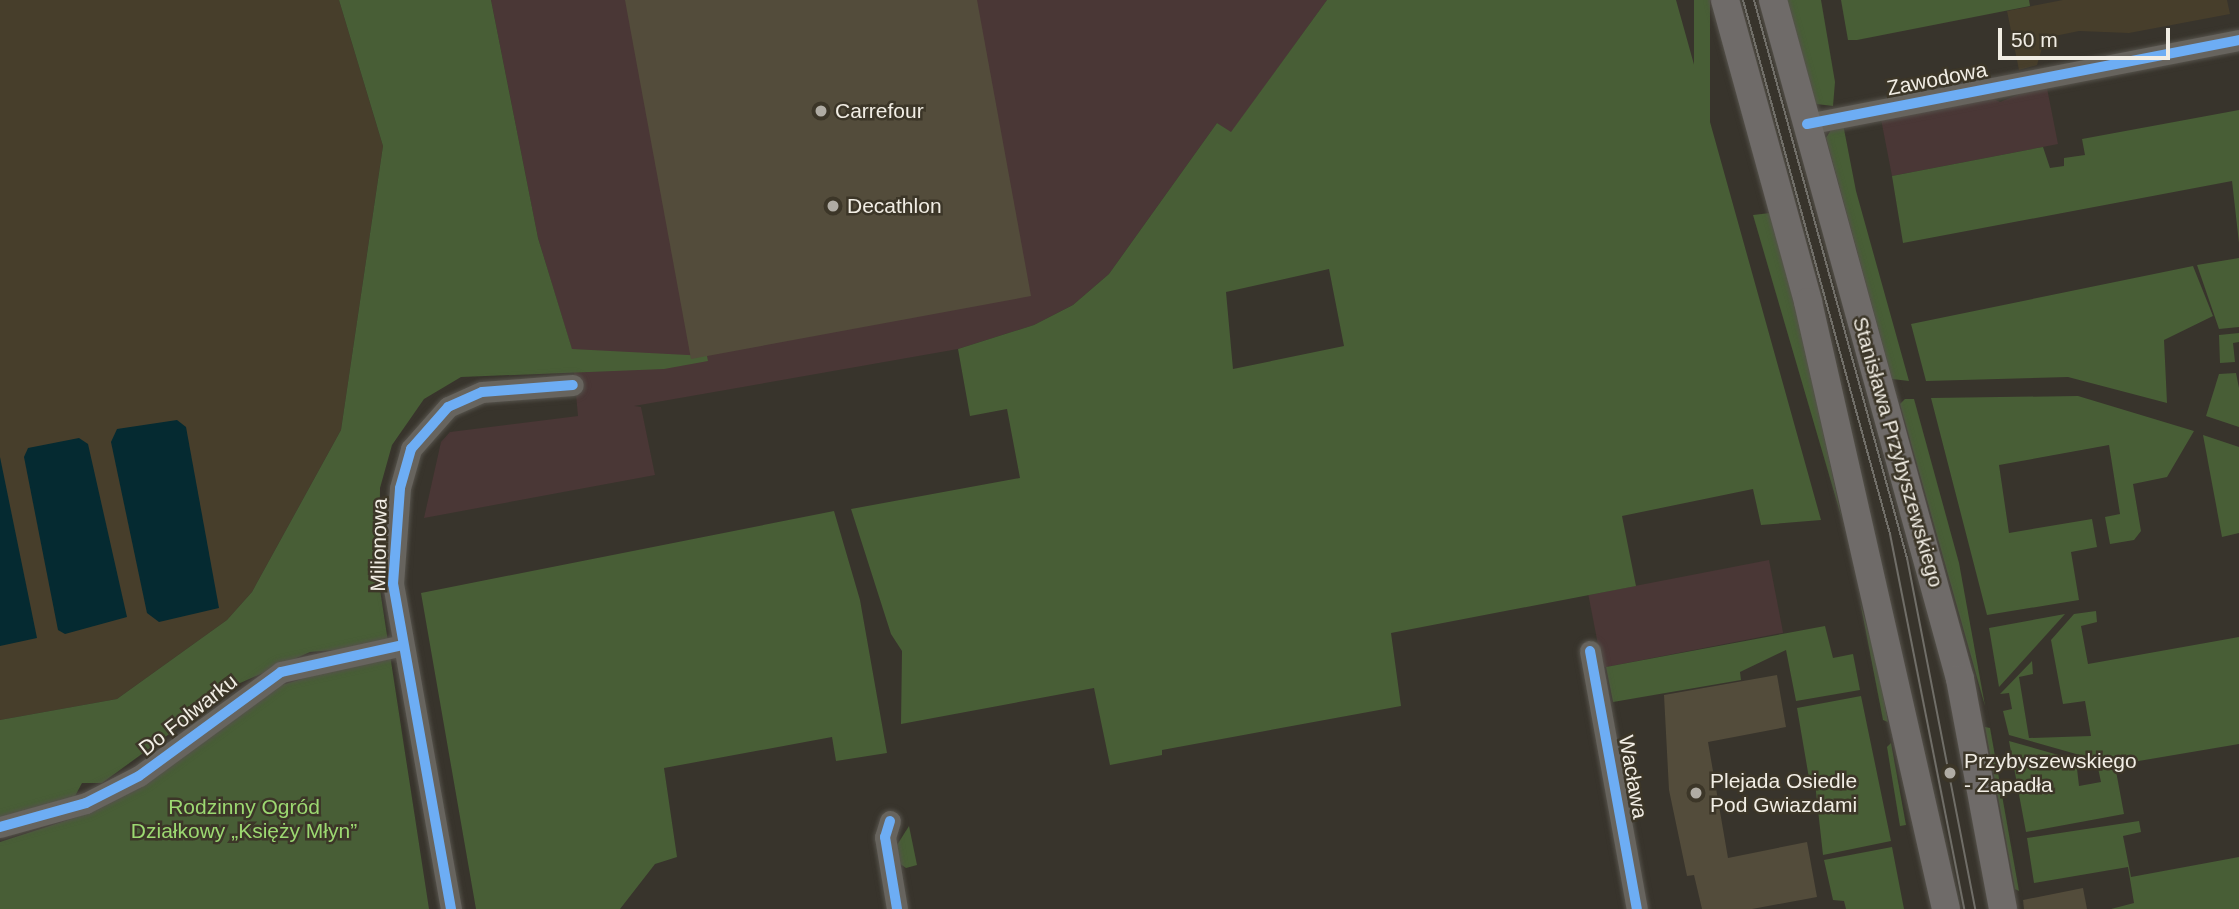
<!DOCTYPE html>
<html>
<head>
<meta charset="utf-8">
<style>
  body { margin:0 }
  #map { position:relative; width:2239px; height:909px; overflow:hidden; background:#38342c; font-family:Arial,sans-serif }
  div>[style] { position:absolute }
  .commercial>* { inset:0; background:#4a3736; transform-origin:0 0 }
  .built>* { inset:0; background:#473e2b }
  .green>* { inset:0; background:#485e36; transform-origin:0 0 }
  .water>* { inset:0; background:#052a31 }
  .building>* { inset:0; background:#534c3b }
  .roads { filter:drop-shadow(0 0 2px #55524b) drop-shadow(0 0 2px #55524b) }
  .minor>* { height:21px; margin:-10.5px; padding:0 10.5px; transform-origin:10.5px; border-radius:10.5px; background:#67645e }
  .secondary>* { height:28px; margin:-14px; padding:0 14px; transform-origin:14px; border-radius:14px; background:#6f6b69 }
  .tram>* { height:2px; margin:-1px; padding:0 1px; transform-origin:1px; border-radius:1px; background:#706e68 }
  .cycleway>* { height:10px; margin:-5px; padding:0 5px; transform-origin:5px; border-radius:5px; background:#6dadf4 }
  .dots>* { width:19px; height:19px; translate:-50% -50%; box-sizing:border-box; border:4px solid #3c3628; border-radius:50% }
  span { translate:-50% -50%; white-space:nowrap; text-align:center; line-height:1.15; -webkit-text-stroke:5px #3c3628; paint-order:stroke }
  .street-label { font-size:21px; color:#f1ede4 }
  .poi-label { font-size:21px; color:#f1ede4 }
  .left { translate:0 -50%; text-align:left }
  .park-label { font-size:21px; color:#9cd871 }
  .scale { position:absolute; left:1998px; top:28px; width:172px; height:32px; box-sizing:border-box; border:4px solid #f1ede4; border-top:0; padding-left:9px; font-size:21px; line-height:24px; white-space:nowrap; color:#f1ede4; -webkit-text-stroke:5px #3c3628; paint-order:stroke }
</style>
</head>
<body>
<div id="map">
  <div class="commercial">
    <i style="clip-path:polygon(491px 0,1327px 0,1231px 133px,1217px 123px,1109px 274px,1073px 305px,1034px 325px,958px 349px,634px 406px,641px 407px,655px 475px,424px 518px,441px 442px,450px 432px,578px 416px,572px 350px,538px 238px)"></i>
    <i style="clip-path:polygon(2046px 83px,2058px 144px,1892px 176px,1881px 119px,1988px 96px,2000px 102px)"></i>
    <i style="left:1769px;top:560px;width:74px;height:184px;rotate:79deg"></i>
  </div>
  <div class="built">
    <i style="clip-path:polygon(0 0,339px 0,383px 146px,341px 430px,252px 592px,227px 620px,117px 699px,0 720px)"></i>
    <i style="clip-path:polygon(2063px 0,2227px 0,2230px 14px,2129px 33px,2079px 31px,2045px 38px,2037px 65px,2019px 70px,2007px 11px)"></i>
  </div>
  <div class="green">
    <i style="clip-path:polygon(339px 0,491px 0,538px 238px,572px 349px,707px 356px,708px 361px,664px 369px,461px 377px,424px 399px,392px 445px,380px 488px,379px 583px,429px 909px,0 909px,0 842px,83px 815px,148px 780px,268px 689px,312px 676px,334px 650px,310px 652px,238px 684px,102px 783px,82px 783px,74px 798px,0 818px,0 720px,117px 699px,227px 620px,252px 592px,341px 430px,383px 146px)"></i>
    <i style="clip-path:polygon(evenodd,1327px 0,1676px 0,1821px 520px,1761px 525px,1753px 489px,1622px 516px,1636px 586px,1391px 633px,1401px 706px,1162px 750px,1162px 755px,1110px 765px,1094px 688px,901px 724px,902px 651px,891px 634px,851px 509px,1020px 478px,1007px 409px,970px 416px,958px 349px,1034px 325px,1073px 305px,1109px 274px,1217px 123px,1231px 132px,1327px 0,1329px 269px,1344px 346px,1233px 369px,1226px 292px,1329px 269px)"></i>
    <i style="left:1694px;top:0;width:16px;height:212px"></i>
    <i style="clip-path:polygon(1787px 0,1821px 0,1835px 82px,1833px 106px,1816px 104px)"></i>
    <i style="clip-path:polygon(1841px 0,2029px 0,2030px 6px,1857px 40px,1848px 40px)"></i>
    <i style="clip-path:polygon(2239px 110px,2239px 243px,2232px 181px,1903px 243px,1892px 176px,2043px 147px,2050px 168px,2064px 166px,2064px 158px,2085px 155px,2082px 139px)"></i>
    <i style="clip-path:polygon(1843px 124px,1856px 191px,1909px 381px,1892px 379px,1826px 138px,1832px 128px)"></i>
    <i style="clip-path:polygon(1770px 213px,1800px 325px,1842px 519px,1753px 215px)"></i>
    <i style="clip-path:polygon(2239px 258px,2239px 327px,2219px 329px,2197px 265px)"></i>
    <i style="clip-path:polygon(2193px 266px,2213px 316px,2164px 340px,2167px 403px,2068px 377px,1926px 381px,1911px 324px)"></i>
    <i style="clip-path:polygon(2239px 333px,2239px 342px,2233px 343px,2235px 362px,2220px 363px,2219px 335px)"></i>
    <i style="clip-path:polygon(2236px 373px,2239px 388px,2239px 427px,2206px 416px,2219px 374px)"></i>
    <i style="clip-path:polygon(2078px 396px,2194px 431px,2167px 477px,2133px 484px,2141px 531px,2134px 540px,2110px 544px,2105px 517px,2120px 514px,2109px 445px,1999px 465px,2009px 533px,2092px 519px,2097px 547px,2071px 552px,2079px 600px,1987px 615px,1931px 398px)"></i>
    <i style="clip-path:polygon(1905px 399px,1914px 399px,1959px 563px,1985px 706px,1900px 404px)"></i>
    <i style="clip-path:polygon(2203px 435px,2239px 447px,2239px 533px,2222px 537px)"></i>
    <i style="clip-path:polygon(834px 511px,860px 600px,887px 753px,836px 761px,832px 737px,664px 768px,677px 857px,655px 864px,620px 909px,476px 909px,421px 593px)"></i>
    <i style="clip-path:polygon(1860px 601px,1878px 667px,1888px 722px,1883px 720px)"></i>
    <i style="clip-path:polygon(2096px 611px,2097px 622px,2081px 626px,2088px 664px,2239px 637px,2239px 744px,2115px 765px,2009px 735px,2003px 711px,2012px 709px,2009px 693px,2000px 694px,2032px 661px,2033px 674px,2019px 677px,2029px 738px,2091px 736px,2085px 701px,2063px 704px,2051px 640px,2074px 614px)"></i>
    <i style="clip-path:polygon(2065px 614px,1999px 687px,1989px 628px)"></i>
    <i style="clip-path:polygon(1825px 626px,1833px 658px,1853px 654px,1860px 690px,1796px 701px,1786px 650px,1740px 672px,1741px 680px,1613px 702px,1606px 667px)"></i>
    <i style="clip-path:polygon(1861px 696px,1891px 841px,1823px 855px,1815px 783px,1810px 784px,1797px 708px)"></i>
    <i style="clip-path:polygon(1985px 727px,1990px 728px,2019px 891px,2015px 889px)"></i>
    <i style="clip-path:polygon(2009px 741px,2076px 760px,2079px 786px,2101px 782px,2098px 768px,2086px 770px,2089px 764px,2116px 771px,2124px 814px,2026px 832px)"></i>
    <i style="clip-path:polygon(1891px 743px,1906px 825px,1900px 826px,1887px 747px)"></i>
    <i style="clip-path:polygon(2139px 821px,2141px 832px,2123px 836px,2131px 877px,2239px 857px,2239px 909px,2111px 909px,2134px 903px,2128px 867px,2034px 883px,2027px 838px)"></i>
    <i style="clip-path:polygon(909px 826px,917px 865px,906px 868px,899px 863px,897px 845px)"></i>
    <i style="clip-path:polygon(1892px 847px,1904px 909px,1846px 909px,1844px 901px,1833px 900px,1824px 860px)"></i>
  </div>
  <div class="water">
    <i style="clip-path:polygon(177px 420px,186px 427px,219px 608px,159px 622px,147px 613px,111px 442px,117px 429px)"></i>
    <i style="clip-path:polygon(79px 438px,88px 444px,127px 617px,65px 634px,58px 630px,24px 457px,28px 448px)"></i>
    <i style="clip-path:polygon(0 457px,37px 638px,0 646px)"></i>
  </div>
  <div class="building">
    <i style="clip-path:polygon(625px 0,977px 0,1031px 296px,691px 359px)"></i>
    <i style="clip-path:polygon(1777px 675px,1786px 727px,1708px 742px,1728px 858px,1807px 842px,1817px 897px,1752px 909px,1702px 909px,1694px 875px,1687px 876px,1669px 790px,1664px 695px)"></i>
    <i style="clip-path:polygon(2083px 888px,2087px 909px,2024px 909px,2023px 900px)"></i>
  </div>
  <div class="roads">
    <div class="minor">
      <i style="left:1807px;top:124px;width:440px;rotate:-11deg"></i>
      <i style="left:1590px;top:651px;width:262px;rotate:79.7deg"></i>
      <i style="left:890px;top:821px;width:17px;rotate:107deg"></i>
      <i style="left:885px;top:837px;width:73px;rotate:80.5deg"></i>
      <i style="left:0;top:827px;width:89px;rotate:-15.6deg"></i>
      <i style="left:86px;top:803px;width:59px;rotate:-27deg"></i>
      <i style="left:139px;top:776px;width:176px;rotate:-36.2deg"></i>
      <i style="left:281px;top:672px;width:125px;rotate:-12.5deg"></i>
      <i style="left:451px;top:909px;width:330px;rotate:-100.1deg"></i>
      <i style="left:393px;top:584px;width:96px;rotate:-85.8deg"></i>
      <i style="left:400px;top:488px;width:41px;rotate:-74.2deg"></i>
      <i style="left:411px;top:449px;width:56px;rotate:-48.6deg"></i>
      <i style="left:448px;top:407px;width:37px;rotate:-24deg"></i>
      <i style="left:482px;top:392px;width:91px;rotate:-4.4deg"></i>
    </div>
    <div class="secondary">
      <i style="left:1725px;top:0;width:313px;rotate:74.6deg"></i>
      <i style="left:1808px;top:302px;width:622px;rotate:77.19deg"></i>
      <i style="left:1773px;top:0;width:704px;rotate:74.6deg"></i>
      <i style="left:1960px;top:679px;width:234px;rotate:79.4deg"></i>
    </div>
  </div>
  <div class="tram">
    <i style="left:1743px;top:0;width:554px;rotate:74.61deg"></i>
    <i style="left:1890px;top:534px;width:382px;rotate:78.8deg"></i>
    <i style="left:1754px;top:0;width:579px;rotate:74.67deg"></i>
    <i style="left:1907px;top:558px;width:358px;rotate:79deg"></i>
  </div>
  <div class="cycleway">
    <i style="left:1807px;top:124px;width:440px;rotate:-11deg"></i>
    <i style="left:1590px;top:651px;width:262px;rotate:79.7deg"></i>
    <i style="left:890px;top:821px;width:17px;rotate:107deg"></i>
    <i style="left:885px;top:837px;width:73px;rotate:80.5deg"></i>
    <i style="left:0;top:827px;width:89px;rotate:-15.6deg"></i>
    <i style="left:86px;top:803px;width:59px;rotate:-27deg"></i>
    <i style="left:139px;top:776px;width:176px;rotate:-36.2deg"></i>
    <i style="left:281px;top:672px;width:125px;rotate:-12.5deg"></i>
    <i style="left:451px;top:909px;width:330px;rotate:-100.1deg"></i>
    <i style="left:393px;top:584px;width:96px;rotate:-85.8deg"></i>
    <i style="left:400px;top:488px;width:41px;rotate:-74.2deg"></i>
    <i style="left:411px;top:449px;width:56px;rotate:-48.6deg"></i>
    <i style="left:448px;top:407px;width:37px;rotate:-24deg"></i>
    <i style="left:482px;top:392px;width:91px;rotate:-4.4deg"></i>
  </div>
  <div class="dots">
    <i style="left:821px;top:111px;background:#b0aca4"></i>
    <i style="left:833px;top:206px;background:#b0aca4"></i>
    <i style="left:1950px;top:773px;background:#b0aca4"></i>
    <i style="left:1696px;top:793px;background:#b0aca4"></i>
  </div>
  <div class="street-label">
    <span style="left:1937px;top:79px;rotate:-11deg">Zawodowa</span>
    <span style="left:1898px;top:452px;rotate:74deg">Stanisława Przybyszewskiego</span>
    <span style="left:379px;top:545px;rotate:-89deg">Milionowa</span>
    <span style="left:188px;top:715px;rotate:-38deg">Do Folwarku</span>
    <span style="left:1633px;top:777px;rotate:80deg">Wacława</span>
  </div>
  <div class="poi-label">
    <span class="left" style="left:835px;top:111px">Carrefour</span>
    <span class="left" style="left:847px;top:206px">Decathlon</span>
    <span class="left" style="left:1964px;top:773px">Przybyszewskiego<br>- Zapadła</span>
    <span class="left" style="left:1710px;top:793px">Plejada Osiedle<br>Pod Gwiazdami</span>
  </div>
  <div class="park-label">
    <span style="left:244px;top:819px">Rodzinny Ogród<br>Działkowy „Księży Młyn”</span>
  </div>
  <div class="scale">50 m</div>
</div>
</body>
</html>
